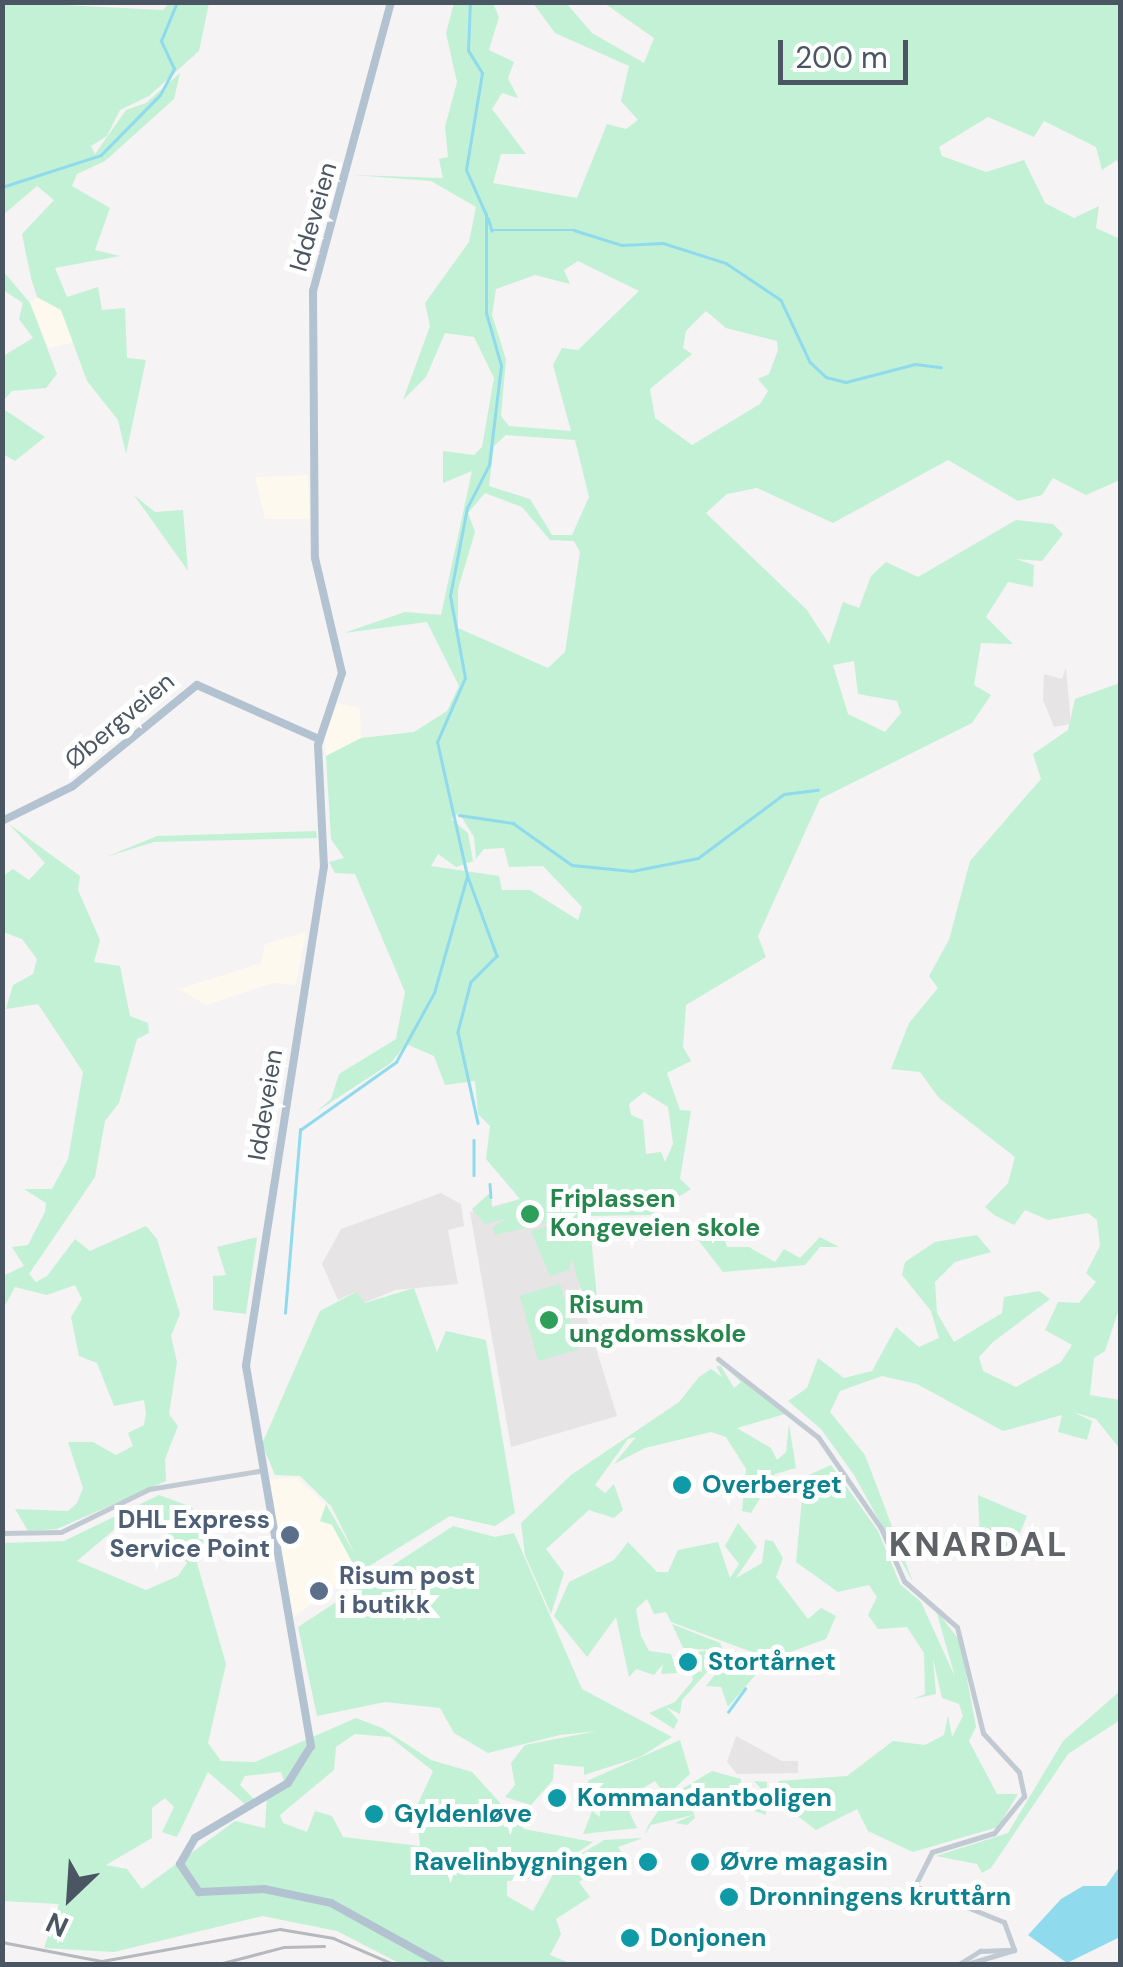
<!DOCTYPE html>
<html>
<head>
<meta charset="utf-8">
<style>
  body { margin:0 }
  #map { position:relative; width:1123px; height:1967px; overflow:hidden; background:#f5f3f3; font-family:"DM Sans",sans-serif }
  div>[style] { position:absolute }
  .commercial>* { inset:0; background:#fdf9ef }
  .education>* { inset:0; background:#e6e4e5 }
  .green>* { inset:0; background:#c3f1d5; transform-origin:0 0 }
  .water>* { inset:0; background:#90daee }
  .stream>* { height:2.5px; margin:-1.25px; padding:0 1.25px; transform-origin:1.25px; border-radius:1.25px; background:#90daee }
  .tertiary>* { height:5px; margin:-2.5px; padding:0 2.5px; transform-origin:2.5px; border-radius:2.5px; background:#c1cad2 }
  .primary>* { height:8px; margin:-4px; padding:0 4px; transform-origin:4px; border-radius:4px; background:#b3c2d1 }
  .rail>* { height:2.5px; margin:-1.25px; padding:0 1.25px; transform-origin:1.25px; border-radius:1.25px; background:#b5b8bd }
  .dots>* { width:28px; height:28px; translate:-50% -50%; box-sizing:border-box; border:5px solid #fff; border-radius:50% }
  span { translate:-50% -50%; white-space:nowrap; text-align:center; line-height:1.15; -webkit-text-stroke:10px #fff; paint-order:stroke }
  .street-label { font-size:25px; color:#4a5661 }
  .leisure-label { font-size:25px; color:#27864d; font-weight:700 }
  .left { translate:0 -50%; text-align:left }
  .culture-label { font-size:25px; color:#0d838f; font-weight:700 }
  .right { translate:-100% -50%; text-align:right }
  .service-label { font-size:25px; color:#4e5e75; font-weight:700 }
  .district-label { font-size:35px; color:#5f6368; font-weight:700; letter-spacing:2.5px }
  .frame { position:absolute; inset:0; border:5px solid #4a5661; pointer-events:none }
  .north { position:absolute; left:20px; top:1847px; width:100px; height:100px; -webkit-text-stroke:8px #fff; paint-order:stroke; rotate:205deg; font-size:28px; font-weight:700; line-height:40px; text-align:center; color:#4a5661 }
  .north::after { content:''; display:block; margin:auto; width:35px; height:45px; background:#4a5661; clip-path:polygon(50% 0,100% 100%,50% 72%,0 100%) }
  .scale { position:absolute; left:778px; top:40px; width:130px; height:45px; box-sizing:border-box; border:5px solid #4a5661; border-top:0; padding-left:12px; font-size:30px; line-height:35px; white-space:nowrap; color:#4a5661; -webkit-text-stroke:8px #fff; paint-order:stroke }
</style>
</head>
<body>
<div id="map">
  <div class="commercial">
    <i style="clip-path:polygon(37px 297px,61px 310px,75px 342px,49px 348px,30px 303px)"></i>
    <i style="clip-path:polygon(308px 475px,310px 519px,265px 519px,255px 477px)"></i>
    <i style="clip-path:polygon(338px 703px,360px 708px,361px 738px,326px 756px,324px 734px)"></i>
    <i style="clip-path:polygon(306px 932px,296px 985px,273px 983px,206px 1005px,179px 989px,261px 963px,265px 944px)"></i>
    <i style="clip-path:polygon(297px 1478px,328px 1507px,358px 1571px,292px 1618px,267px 1479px)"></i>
  </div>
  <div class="education">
    <i style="clip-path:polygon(1066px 668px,1071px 724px,1054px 727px,1043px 700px,1044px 674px,1062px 679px)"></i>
    <i style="clip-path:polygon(441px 1193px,461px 1204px,464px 1226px,448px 1230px,458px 1284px,395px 1290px,364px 1303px,355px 1292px,338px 1300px,322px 1264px,341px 1229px)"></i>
    <i style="clip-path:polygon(521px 1199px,577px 1233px,580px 1296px,617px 1416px,511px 1447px,470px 1212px)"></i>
    <i style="clip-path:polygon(736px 1736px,782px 1761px,798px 1761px,798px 1773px,737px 1774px,727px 1762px)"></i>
  </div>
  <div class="green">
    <i style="clip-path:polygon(3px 2px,163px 10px,169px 3px,209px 3px,199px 51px,149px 96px,120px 110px,107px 136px,91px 146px,95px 154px,126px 110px,146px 103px,180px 73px,174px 99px,105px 161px,77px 174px,72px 186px,110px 208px,95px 250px,120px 256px,55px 268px,67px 297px,98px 287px,102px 310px,125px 308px,127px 358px,146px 360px,126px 454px,118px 420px,87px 381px,61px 310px,37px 297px,31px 278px,22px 234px,54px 200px,37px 186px,3px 215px)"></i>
    <i style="clip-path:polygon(evenodd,454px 3px,493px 3px,499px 17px,489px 50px,514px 62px,508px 78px,518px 98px,502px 93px,492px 109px,526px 154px,501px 154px,493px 183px,577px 198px,607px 124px,626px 129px,638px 120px,621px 101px,629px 66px,555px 33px,533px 3px,566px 3px,592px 33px,644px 63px,654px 38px,604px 3px,1120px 3px,1120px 173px,1117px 160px,1102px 170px,1096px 147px,1044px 121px,1034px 137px,988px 117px,939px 147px,942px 156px,986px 172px,1024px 160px,1045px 203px,1074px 218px,1099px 206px,1096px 228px,1120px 239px,1120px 480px,1086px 495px,1053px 478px,1042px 495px,1018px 501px,948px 460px,833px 523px,757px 488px,727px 494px,706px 513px,807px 610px,829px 644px,843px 602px,859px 608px,871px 576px,886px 562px,918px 577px,1016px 520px,1053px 524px,1063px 534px,1042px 561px,1016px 559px,1034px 565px,1033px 587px,1008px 582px,986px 617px,1013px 644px,981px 643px,974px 685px,991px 695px,972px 723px,820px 799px,758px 936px,766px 957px,686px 1005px,683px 1047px,691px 1061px,667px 1073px,680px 1110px,691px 1111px,680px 1179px,691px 1189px,650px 1215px,589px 1216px,597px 1298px,588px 1313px,562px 1227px,550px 1222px,495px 1235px,493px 1227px,507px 1218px,485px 1224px,472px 1209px,491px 1192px,492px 1208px,520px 1199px,486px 1159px,490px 1126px,478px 1114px,475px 1081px,445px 1085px,434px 1056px,406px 1044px,391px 1063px,316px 1112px,331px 1099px,339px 1074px,396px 1039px,405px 992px,355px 874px,335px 873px,329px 862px,344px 858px,331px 839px,326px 756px,361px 738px,414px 732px,447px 711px,459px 686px,427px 622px,344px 633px,405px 612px,441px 615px,472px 471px,443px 483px,443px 451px,474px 455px,482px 447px,494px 378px,474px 337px,445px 333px,426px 377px,403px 400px,430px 326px,425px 303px,469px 242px,476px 207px,431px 181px,353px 175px,443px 178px,439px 159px,448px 157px,445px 127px,457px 82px,446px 33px,454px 3px,578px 261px,639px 291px,578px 350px,562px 348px,553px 365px,571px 431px,509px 426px,501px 416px,506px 359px,492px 315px,496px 289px,535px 275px,570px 284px,564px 270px,578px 261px,454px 3px,706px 311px,726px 328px,777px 341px,778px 350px,769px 374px,758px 379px,768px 391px,760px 404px,692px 445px,655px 418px,650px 389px,692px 354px,683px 348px,686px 331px,706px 311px,454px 3px,506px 435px,575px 440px,589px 497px,572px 535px,552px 535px,530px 499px,489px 486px,494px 446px,506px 435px,454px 3px,485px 493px,522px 507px,550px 540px,574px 541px,580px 552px,565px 652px,548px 668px,458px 628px,458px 589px,475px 532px,468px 513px,485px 493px,454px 3px,854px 661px,858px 694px,897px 701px,901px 713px,885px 732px,848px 714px,833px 665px,854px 661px,454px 3px,459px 813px,474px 837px,476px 859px,484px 849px,504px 848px,509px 867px,543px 866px,582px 907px,578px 920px,530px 890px,502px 890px,499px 876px,431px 866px,438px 854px,456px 867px,473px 861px,468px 833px,451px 819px,459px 813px,454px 3px,644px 1092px,668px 1107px,673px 1144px,665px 1162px,661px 1152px,646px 1154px,643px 1120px,631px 1115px,629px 1104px,644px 1092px)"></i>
    <i style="clip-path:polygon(3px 271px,30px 303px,57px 374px,46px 388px,12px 391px,3px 401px,3px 356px,33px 338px,19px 319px,23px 303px,3px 290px)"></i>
    <i style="clip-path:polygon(2px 408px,45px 437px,15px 461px,3px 454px)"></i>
    <i style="clip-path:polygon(134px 495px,155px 512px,183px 510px,188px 571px)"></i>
    <i style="clip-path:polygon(1120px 683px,1120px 1306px,1105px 1351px,1094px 1358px,1090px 1395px,1120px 1400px,1120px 1449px,1096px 1419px,1073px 1412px,1092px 1421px,1087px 1440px,1058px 1432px,1062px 1415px,1003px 1431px,917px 1384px,882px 1376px,840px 1391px,830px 1412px,865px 1455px,913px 1582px,854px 1475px,821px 1429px,788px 1401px,807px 1388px,818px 1358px,844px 1378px,872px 1371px,896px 1327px,919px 1347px,939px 1338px,931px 1311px,902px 1275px,905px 1262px,935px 1242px,977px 1235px,991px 1252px,955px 1262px,935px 1282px,937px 1313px,954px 1342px,1002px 1313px,1004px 1297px,1039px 1291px,1050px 1299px,993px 1342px,979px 1357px,983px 1371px,1016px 1387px,1061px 1362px,1072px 1345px,1045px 1330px,1058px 1302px,1079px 1303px,1096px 1282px,1086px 1273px,1100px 1246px,1097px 1220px,1088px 1213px,1048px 1220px,1025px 1210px,1014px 1225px,994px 1215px,985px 1207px,1008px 1183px,1015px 1157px,939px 1098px,920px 1072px,891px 1069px,909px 1023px,938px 988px,929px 976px,949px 940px,970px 861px,1041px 779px,1033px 754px,1068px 730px,1075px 699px)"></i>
    <i style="clip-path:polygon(9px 824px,80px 876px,78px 890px,100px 940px,94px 962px,120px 966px,130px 1016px,148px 1023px,149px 1033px,137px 1039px,119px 1103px,105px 1121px,95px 1177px,29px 1274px,36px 1282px,47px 1276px,75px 1239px,90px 1251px,146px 1226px,157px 1239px,180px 1314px,171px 1336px,177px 1362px,169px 1414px,178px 1426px,165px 1459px,166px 1481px,57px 1529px,28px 1531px,15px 1509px,68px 1511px,77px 1503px,83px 1488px,68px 1442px,93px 1442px,116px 1455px,133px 1446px,128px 1433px,144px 1425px,146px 1413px,144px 1400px,114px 1406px,97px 1363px,79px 1356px,71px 1317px,82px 1299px,75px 1285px,47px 1295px,15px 1287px,3px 1309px,3px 1276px,24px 1266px,12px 1247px,28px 1245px,45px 1212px,46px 1203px,24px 1189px,52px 1189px,68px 1159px,83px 1072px,38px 1004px,6px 1009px,13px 985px,33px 974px,37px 959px,22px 939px,3px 932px,3px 876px,13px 869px,29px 880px,45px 863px)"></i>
    <i style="clip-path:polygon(316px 831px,317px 838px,154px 842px,106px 857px,157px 836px)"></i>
    <i style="clip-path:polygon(719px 1222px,727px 1247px,749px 1247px,775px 1262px,784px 1249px,800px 1258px,820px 1237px,839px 1247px,820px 1247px,805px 1265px,723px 1272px,692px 1232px,696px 1223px)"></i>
    <i style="clip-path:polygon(551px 1225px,566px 1236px,572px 1256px,569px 1270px,550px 1276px,531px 1231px)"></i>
    <i style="clip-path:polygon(257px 1237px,246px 1314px,213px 1310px,213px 1276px,226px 1275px,217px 1247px)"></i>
    <i style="left:560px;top:1284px;width:68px;height:42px;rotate:74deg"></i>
    <i style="clip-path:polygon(414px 1288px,437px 1352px,446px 1331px,486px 1340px,515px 1513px,495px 1526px,450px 1516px,358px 1573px,332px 1525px,320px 1521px,326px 1504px,356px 1556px,331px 1506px,300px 1476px,275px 1475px,262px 1444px,320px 1311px,356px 1292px,365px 1303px)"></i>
    <i style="clip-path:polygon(716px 1366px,721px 1366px,734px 1388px,741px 1382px,725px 1367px,785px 1414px,737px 1428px,771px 1448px,777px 1460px,786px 1452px,789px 1424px,796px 1468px,775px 1474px,751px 1513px,742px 1511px,746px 1469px,726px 1437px,711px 1432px,645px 1448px,614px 1464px,636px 1437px,628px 1439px,595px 1485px,605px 1493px,614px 1484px,623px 1510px,614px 1518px,589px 1510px,546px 1549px,564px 1573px,551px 1614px,525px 1555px,521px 1523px,571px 1475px,679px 1402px,699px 1377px,711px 1369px,722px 1377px)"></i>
    <i style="clip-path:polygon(831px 1465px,878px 1531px,900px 1584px,921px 1602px,955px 1677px,936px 1610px,960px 1641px,976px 1727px,969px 1741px,997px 1794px,1018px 1794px,998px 1827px,913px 1852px,868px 1831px,857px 1809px,816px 1830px,795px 1814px,778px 1781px,847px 1776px,893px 1741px,925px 1745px,944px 1735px,948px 1715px,952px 1737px,963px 1716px,959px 1704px,942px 1698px,933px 1659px,936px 1694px,913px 1699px,925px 1694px,924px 1653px,907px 1627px,878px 1629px,868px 1615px,877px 1597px,869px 1585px,838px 1592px,796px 1562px,804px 1477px)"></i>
    <i style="clip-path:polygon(evenodd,159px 1495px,192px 1507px,206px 1547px,195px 1556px,226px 1664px,208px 1743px,221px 1761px,255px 1762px,356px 1718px,382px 1728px,431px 1760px,472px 1772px,524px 1829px,593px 1842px,540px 1877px,507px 1881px,507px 1896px,533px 1911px,556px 1869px,604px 1840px,643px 1838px,618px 1847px,622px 1853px,579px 1882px,590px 1897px,556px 1919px,561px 1934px,550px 1955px,572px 1964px,401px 1964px,337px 1931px,262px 1916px,114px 1952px,44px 1948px,59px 1904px,3px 1901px,3px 1543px,64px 1541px,159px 1495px,164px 1513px,162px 1524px,187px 1563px,178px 1576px,146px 1590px,77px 1561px,128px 1518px,164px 1513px,159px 1495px,355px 1734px,390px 1737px,433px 1771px,416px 1808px,420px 1846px,343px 1837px,332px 1816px,315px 1811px,307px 1832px,283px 1823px,280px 1815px,334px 1770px,336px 1747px,355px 1734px,159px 1495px,208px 1772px,246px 1805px,254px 1799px,240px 1785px,245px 1776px,281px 1772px,284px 1781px,267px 1794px,265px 1828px,235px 1821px,142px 1889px,127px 1869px,106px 1865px,152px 1838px,152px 1808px,165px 1798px,174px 1807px,162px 1832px,177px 1837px,208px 1772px)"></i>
    <i style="clip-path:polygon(978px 1495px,1027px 1516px,1011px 1554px,980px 1542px)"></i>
    <i style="clip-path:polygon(738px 1523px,757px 1547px,736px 1578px,762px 1563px,765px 1540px,773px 1541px,783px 1558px,776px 1577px,808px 1619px,821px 1608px,836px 1616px,826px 1639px,771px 1659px,671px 1622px,666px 1612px,654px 1614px,647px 1599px,636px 1609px,641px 1636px,649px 1651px,671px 1654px,677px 1673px,661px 1674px,663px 1664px,654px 1675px,636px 1669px,629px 1677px,616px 1617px,587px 1657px,554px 1616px,569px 1582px,614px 1560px,628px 1542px,657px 1572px,668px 1572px,678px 1550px,718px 1542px,730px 1578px,739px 1564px,725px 1546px)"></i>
    <i style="clip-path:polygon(453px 1526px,495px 1537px,514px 1533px,582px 1689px,672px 1737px,640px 1757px,584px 1775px,584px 1767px,554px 1764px,553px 1780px,531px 1805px,505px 1797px,515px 1785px,511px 1763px,525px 1745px,597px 1731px,560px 1735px,488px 1753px,454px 1733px,440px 1708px,385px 1702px,317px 1716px,298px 1627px)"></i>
    <i style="clip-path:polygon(672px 1624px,720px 1643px,724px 1653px,682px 1700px,680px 1714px,666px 1707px,678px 1720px,674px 1729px,649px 1713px,675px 1702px,693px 1680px,691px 1670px,702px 1672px,702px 1655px,691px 1653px,712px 1650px,683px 1648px)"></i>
    <i style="clip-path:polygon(741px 1656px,763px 1666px,728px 1707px,721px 1687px,706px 1686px,727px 1659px)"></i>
    <i style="clip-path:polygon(1120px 1691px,1120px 1720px,1068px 1754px,991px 1868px,982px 1873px,977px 1864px,936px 1856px,1008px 1833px,1063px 1741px)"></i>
    <i style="clip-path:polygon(680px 1740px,690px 1774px,666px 1796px,655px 1781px,631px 1795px,623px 1790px,591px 1801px,581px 1792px,589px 1780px)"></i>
    <i style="clip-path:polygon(712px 1771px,741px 1779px,742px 1800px,761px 1802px,765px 1793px,754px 1781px,767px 1782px,766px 1815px,719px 1799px,693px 1811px,695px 1818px,687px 1825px,675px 1823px,693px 1815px,651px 1825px,645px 1835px,648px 1826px,663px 1804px,690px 1807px,667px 1798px)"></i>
    <i style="clip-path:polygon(624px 1801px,637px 1828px,583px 1834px,592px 1811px,600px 1817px,600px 1809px)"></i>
  </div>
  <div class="water">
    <i style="clip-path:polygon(1120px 1866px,1120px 1937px,1067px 1963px,1028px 1935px,1061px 1899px,1083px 1886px,1106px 1886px)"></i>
  </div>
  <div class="stream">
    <i style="left:2px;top:187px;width:104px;rotate:-17.9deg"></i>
    <i style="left:101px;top:155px;width:84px;rotate:-45.5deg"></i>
    <i style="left:160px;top:95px;width:30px;rotate:-62deg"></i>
    <i style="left:174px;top:69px;width:31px;rotate:-115deg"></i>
    <i style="left:161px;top:41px;width:42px;rotate:-67.7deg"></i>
    <i style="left:488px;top:218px;width:13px;rotate:72deg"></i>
    <i style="left:492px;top:230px;width:82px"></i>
    <i style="left:574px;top:230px;width:50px;rotate:17.4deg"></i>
    <i style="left:622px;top:245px;width:41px;rotate:-2.8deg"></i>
    <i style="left:663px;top:243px;width:66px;rotate:17.6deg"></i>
    <i style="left:726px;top:263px;width:66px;rotate:33.9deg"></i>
    <i style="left:781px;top:300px;width:68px;rotate:64.9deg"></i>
    <i style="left:810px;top:362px;width:22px;rotate:43deg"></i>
    <i style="left:826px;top:377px;width:21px;rotate:14deg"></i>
    <i style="left:846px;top:382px;width:71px;rotate:-14.6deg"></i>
    <i style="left:915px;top:364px;width:26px;rotate:7deg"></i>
    <i style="left:459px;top:815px;width:55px;rotate:8.4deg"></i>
    <i style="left:513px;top:823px;width:72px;rotate:35.4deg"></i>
    <i style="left:572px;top:865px;width:60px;rotate:5.7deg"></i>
    <i style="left:632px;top:871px;width:67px;rotate:-11.1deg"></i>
    <i style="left:698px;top:858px;width:107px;rotate:-36.7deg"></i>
    <i style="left:784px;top:794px;width:34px;rotate:-7deg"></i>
    <i style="left:468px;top:877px;width:84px;rotate:69.8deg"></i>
    <i style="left:497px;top:956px;width:37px;rotate:135deg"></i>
    <i style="left:471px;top:982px;width:52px;rotate:104.6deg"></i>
    <i style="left:458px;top:1032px;width:93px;rotate:77.6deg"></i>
    <i style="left:474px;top:1140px;width:35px;rotate:90deg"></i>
    <i style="left:490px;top:1184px;width:13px;rotate:86deg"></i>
    <i style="left:285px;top:1313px;width:184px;rotate:-85.3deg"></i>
    <i style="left:300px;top:1130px;width:118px;rotate:-35.3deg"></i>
    <i style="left:396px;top:1062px;width:79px;rotate:-61.2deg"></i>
    <i style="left:434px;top:993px;width:122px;rotate:-74.2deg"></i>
    <i style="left:467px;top:876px;width:137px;rotate:-102.6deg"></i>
    <i style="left:437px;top:742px;width:70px;rotate:-66.4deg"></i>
    <i style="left:465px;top:678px;width:83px;rotate:-100.4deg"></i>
    <i style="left:450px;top:596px;width:90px;rotate:-79.1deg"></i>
    <i style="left:467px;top:508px;width:48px;rotate:-62.9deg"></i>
    <i style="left:489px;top:465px;width:100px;rotate:-83.1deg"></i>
    <i style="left:501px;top:366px;width:55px;rotate:-105.8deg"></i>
    <i style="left:486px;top:313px;width:98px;rotate:-90deg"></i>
    <i style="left:486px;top:215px;width:49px;rotate:-114deg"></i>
    <i style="left:466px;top:170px;width:98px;rotate:-80.6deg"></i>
    <i style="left:482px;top:73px;width:26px;rotate:-122deg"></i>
    <i style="left:468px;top:51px;width:49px;rotate:-87.7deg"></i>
    <i style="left:728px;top:1712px;width:29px;rotate:-54deg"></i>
  </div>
  <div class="tertiary">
    <i style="left:718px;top:1359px;width:127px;rotate:38deg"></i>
    <i style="left:818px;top:1437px;width:111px;rotate:55.3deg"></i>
    <i style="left:881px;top:1528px;width:58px;rotate:66.5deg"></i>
    <i style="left:904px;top:1581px;width:70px;rotate:41deg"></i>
    <i style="left:957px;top:1627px;width:109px;rotate:76.2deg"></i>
    <i style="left:983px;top:1733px;width:53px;rotate:47.3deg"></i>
    <i style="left:1019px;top:1772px;width:25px;rotate:78deg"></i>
    <i style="left:1024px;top:1796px;width:48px;rotate:129deg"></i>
    <i style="left:994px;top:1833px;width:65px;rotate:163deg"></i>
    <i style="left:932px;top:1852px;width:38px;rotate:117deg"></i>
    <i style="left:915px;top:1886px;width:96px;rotate:22deg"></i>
    <i style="left:1004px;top:1922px;width:30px;rotate:70deg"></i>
    <i style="left:2px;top:1533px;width:59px;rotate:-1deg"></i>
    <i style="left:61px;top:1532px;width:98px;rotate:-26deg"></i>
    <i style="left:149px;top:1489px;width:111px;rotate:-9.3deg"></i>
    <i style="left:959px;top:1964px;width:25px;rotate:-32deg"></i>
    <i style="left:980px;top:1951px;width:34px;rotate:-2deg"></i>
    <i style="left:967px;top:1964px;width:49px;rotate:-16.6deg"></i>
  </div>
  <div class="primary">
    <i style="left:391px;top:2px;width:299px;rotate:105.1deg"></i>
    <i style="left:313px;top:291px;width:267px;rotate:89.6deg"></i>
    <i style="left:315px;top:558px;width:118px;rotate:76.8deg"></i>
    <i style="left:342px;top:673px;width:76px;rotate:108.4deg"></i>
    <i style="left:318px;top:745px;width:121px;rotate:87.2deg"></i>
    <i style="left:324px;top:866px;width:506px;rotate:98.87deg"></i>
    <i style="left:246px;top:1366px;width:386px;rotate:80.3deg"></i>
    <i style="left:311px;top:1746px;width:44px;rotate:121.9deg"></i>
    <i style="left:288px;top:1783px;width:108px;rotate:149.4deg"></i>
    <i style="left:195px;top:1838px;width:30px;rotate:120deg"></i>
    <i style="left:180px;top:1864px;width:34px;rotate:56deg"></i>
    <i style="left:199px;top:1892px;width:65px;rotate:-2.6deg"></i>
    <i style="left:264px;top:1889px;width:68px;rotate:11.8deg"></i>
    <i style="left:331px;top:1903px;width:126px;rotate:29deg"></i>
    <i style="left:2px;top:821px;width:79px;rotate:-26.2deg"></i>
    <i style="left:73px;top:786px;width:160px;rotate:-39.2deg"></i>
    <i style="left:197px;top:685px;width:133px;rotate:23.9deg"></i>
  </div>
  <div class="rail">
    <i style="left:2px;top:1942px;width:102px;rotate:10.8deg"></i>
    <i style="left:102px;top:1961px;width:181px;rotate:-10.2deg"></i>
    <i style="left:280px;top:1929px;width:54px;rotate:9.6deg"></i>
    <i style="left:333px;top:1938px;width:65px;rotate:23.4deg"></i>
    <i style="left:219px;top:1964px;width:67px;rotate:-14.7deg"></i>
    <i style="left:284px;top:1947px;width:40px;rotate:-1.4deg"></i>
  </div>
  <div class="dots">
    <i style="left:530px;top:1214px;background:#2e9e5b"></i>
    <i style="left:549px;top:1320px;background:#2e9e5b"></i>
    <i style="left:682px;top:1485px;background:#0f9aa8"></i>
    <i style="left:290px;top:1535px;background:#5c6f8a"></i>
    <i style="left:319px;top:1591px;background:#5c6f8a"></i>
    <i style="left:688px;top:1662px;background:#0f9aa8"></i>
    <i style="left:557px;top:1798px;background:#0f9aa8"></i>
    <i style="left:374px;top:1814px;background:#0f9aa8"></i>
    <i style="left:648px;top:1862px;background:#0f9aa8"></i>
    <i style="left:700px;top:1862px;background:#0f9aa8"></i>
    <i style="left:729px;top:1897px;background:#0f9aa8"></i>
    <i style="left:630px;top:1938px;background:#0f9aa8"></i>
  </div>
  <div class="street-label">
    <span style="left:314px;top:217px;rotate:-74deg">Iddeveien</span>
    <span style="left:120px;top:721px;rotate:-40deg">Øbergveien</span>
    <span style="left:266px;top:1105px;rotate:-81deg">Iddeveien</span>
  </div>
  <div class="leisure-label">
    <span class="left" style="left:550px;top:1214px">Friplassen<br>Kongeveien skole</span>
    <span class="left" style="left:569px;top:1320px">Risum<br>ungdomsskole</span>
  </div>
  <div class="culture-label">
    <span class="left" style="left:702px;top:1485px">Overberget</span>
    <span class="left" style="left:708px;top:1662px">Stortårnet</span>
    <span class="left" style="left:577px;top:1798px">Kommandantboligen</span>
    <span class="left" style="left:394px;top:1814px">Gyldenløve</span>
    <span class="right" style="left:628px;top:1862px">Ravelinbygningen</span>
    <span class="left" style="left:720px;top:1862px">Øvre magasin</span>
    <span class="left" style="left:749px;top:1897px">Dronningens kruttårn</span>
    <span class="left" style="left:650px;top:1938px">Donjonen</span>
  </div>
  <div class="service-label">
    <span class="right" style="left:270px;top:1535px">DHL Express<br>Service Point</span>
    <span class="left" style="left:339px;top:1591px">Risum post<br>i butikk</span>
  </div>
  <div class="district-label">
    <span style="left:979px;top:1544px">KNARDAL</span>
  </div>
  <div class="frame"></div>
  <div class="north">N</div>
  <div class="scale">200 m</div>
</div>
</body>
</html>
